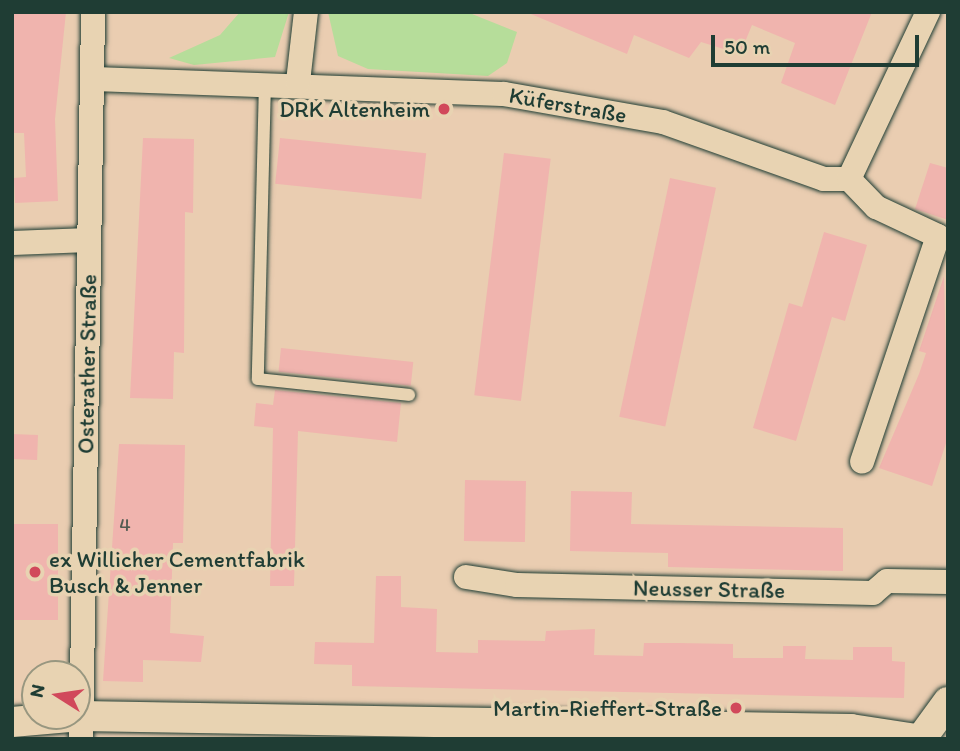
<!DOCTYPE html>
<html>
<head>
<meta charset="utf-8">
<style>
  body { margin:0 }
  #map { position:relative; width:960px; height:751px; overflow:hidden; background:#eacdb1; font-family:Itim,sans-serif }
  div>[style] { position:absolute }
  .green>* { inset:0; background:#b6dd9a }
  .building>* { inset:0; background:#f0b4ae; transform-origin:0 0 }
  .roads { filter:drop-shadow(0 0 2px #1f3d34) drop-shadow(0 0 2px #1f3d34) }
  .service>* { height:12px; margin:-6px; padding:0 6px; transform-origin:6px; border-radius:6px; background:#e8d3b2 }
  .minor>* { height:24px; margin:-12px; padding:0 12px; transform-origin:12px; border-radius:12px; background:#e8d3b2 }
  .tertiary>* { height:30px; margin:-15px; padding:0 15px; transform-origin:15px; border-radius:15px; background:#e8d3b2 }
  .dots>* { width:19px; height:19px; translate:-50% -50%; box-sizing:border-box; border:4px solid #e8d3b2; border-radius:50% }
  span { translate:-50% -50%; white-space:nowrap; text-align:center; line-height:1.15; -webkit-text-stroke:7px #e8d3b2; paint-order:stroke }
  .number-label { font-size:19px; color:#535b52 }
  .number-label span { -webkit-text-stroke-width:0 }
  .street-label { font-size:23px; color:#1f3d34 }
  .poi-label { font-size:23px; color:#1f3d34 }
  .right { translate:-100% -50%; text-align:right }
  .left { translate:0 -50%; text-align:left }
  .frame { position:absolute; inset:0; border:14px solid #1f3d34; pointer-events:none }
  .north { position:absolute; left:21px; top:660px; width:70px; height:70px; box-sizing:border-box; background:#e8d3b2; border:2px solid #989780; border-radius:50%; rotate:282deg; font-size:19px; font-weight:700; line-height:28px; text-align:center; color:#1f3d34 }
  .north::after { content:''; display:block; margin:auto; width:24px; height:32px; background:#d1495b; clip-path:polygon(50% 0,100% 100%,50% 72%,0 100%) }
  .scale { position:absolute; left:711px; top:35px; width:208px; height:32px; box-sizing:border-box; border:4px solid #1f3d34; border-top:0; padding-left:9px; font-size:21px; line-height:24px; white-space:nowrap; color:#1f3d34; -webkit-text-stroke:5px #e8d3b2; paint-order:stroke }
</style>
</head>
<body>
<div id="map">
  <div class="green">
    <i style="clip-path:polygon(240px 12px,289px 12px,275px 57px,194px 65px,169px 58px,220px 35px)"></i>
    <i style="clip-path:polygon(328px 12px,467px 12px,517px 32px,507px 63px,488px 76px,368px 69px,338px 56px)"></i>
  </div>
  <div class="building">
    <i style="clip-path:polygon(12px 12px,66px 12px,55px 119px,58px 201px,15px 203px,14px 178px,26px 177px,24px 133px,12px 133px)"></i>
    <i style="clip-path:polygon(526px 12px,872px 12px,835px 105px,781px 83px,795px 43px,752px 25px,740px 54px,701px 42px,689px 58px,634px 35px,627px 54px)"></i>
    <i style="clip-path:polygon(143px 138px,194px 139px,193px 213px,185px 212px,184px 353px,174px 352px,173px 399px,130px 398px)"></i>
    <i style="left:280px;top:138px;width:147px;height:46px;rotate:6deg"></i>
    <i style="left:504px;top:153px;width:47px;height:244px;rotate:7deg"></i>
    <i style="clip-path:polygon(930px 163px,948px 168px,948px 220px,915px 209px)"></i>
    <i style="left:670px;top:178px;width:47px;height:244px;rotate:12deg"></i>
    <i style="clip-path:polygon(824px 232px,867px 245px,845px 321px,832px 317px,796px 441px,753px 428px,789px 303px,802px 307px)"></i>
    <i style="clip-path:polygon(944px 276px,948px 437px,932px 486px,879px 468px,919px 374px,926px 353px,919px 351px)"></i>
    <i style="left:281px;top:348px;width:133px;height:24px;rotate:6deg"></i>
    <i style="clip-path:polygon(275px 390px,401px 403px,397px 442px,298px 431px,294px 586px,270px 586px,273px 428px,254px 426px,256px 403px,273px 405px)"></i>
    <i style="left:12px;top:434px;width:26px;height:25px;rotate:2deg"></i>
    <i style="clip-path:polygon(119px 444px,185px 445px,183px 543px,173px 543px,170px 633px,204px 636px,201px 662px,143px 660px,143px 682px,103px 681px)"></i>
    <i style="left:465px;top:480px;width:61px;height:61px;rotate:1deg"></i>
    <i style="clip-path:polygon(571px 491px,632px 492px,631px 524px,843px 528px,843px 571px,668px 567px,668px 553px,570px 551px)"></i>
    <i style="left:12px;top:524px;width:46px;height:96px"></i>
    <i style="clip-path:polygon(376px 576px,401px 576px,401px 607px,437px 609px,436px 652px,478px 653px,478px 640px,545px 641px,546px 631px,595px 629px,594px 655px,643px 656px,644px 643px,678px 643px,733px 644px,733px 658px,783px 658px,783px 646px,806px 646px,805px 659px,853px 660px,853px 647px,892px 647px,892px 661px,905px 662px,904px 698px,352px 686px,352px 665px,314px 664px,315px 642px,374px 643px)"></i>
  </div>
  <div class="roads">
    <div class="service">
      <i style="left:265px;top:82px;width:297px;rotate:91.4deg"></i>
      <i style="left:258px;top:379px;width:152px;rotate:6deg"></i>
    </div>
    <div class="minor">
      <i style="left:93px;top:79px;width:411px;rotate:2.1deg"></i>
      <i style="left:504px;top:94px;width:161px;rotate:10deg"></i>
      <i style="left:663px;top:122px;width:171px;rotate:19.5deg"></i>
      <i style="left:824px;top:179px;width:25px"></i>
      <i style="left:849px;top:179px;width:185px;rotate:-64.7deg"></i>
      <i style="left:298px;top:82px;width:70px;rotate:-83.5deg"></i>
      <i style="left:849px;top:179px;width:39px;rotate:46deg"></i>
      <i style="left:876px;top:207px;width:68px;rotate:25.1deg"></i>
      <i style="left:938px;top:236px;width:238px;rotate:108.6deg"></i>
      <i style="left:12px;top:243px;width:77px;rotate:-2.2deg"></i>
      <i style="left:466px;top:577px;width:52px;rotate:8.9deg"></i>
      <i style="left:517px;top:585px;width:356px;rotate:1.3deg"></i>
      <i style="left:873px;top:593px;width:18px;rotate:-41deg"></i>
      <i style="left:887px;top:581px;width:61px;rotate:0.9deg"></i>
      <i style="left:81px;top:739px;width:727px;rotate:-89.05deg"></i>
    </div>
    <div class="tertiary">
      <i style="left:12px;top:722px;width:69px;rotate:-5deg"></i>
      <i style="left:81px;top:716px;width:770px;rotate:0.97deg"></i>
      <i style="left:851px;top:729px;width:66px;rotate:8.7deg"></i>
      <i style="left:921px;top:739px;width:46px;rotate:-53.9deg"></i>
    </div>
  </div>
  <div class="dots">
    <i style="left:444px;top:109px;background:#d1495b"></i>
    <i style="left:35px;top:572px;background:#d1495b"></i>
    <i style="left:736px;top:708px;background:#d1495b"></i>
  </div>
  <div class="number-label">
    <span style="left:125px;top:525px">4</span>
  </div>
  <div class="street-label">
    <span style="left:568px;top:105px;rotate:10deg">Küferstraße</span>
    <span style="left:87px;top:364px;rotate:-89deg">Osterather Straße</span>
    <span style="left:709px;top:589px;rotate:1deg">Neusser Straße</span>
  </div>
  <div class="poi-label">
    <span class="right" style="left:430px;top:109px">DRK Altenheim</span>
    <span class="left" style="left:49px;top:572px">ex Willicher Cementfabrik<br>Busch &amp; Jenner</span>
    <span class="right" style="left:722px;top:708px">Martin-Rieffert-Straße</span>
  </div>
  <div class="frame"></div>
  <div class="north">N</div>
  <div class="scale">50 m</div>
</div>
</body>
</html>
